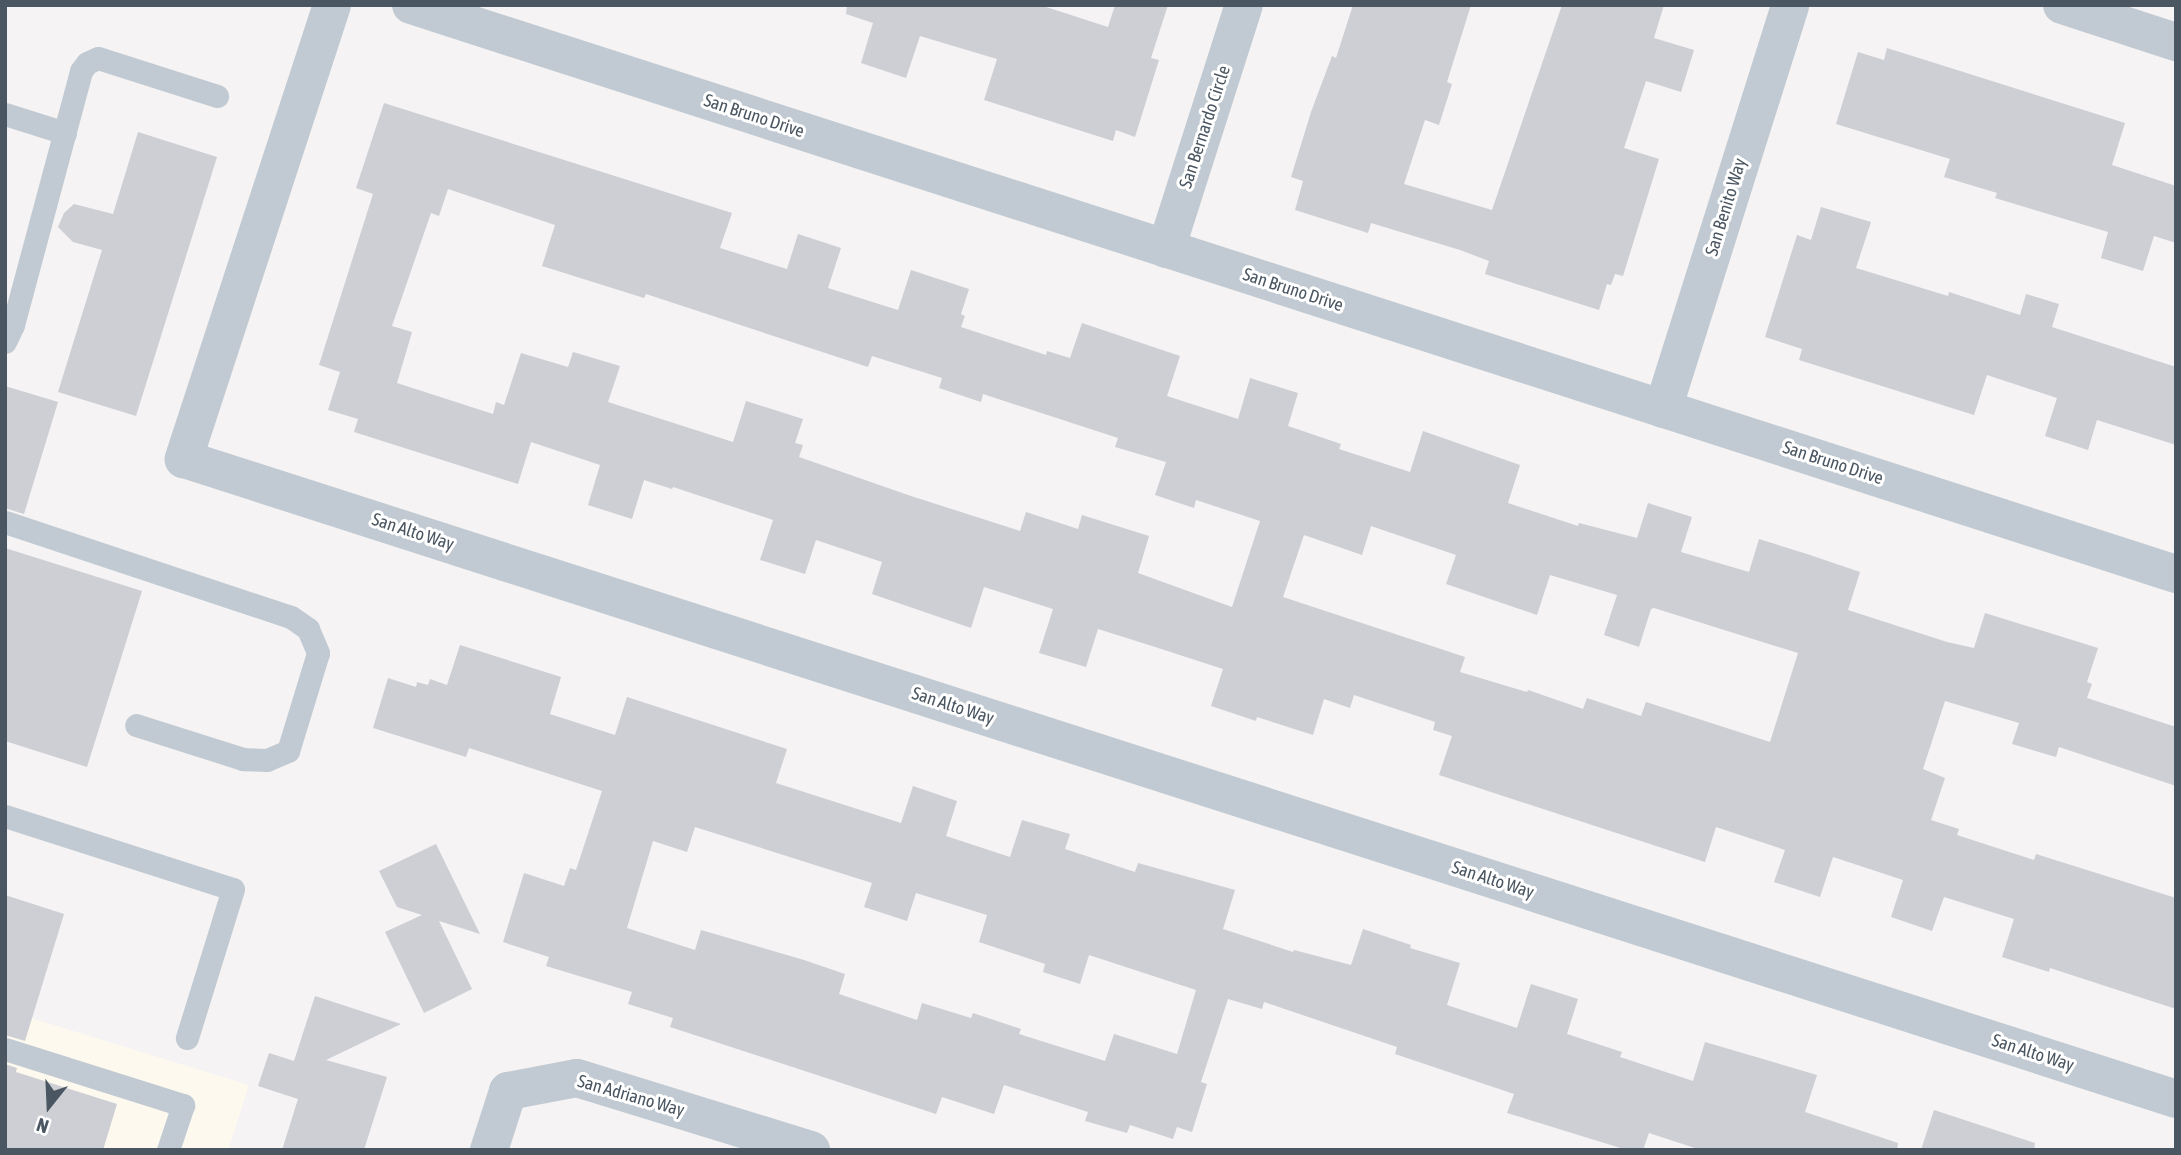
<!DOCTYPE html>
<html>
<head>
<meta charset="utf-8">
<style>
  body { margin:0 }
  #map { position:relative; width:2181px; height:1155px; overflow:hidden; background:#f5f3f3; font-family:"Asap Condensed",sans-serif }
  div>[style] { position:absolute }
  .commercial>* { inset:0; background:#fdf9ef }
  .building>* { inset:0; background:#cdcfd5 }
  .lane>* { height:23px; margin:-11.5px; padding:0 11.5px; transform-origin:11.5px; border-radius:11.5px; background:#c1cad2 }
  .street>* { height:38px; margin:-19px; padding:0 19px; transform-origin:19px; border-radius:19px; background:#c1cad2 }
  span { translate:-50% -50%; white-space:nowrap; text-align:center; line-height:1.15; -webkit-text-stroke:6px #fff; paint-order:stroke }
  .street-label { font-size:18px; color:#4a5661 }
  .frame { position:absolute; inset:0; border:7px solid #4a5661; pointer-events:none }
  .north { position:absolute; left:14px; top:1071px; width:70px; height:70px; -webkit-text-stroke:5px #fff; paint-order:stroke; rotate:198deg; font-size:19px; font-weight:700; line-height:28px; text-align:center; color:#4a5661 }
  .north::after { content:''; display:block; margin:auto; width:24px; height:32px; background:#4a5661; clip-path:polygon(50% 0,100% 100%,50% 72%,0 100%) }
</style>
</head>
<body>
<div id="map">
  <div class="commercial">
    <i style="clip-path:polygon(5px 1010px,249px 1085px,228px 1150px,5px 1150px)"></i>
  </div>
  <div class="building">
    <i style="clip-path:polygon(847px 5px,1040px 5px,1108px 27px,1115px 5px,1168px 5px,1151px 58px,1159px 60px,1135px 137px,1116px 130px,1113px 141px,984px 100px,997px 59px,920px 36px,906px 78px,861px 63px,873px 23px,846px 14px)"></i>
    <i style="clip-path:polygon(1353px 5px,1471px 5px,1447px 82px,1452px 84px,1439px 125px,1425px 120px,1404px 184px,1492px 210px,1562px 5px,1664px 5px,1654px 38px,1694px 50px,1681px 92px,1646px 81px,1624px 148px,1659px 159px,1623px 276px,1615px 274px,1611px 285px,1607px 284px,1599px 310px,1485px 274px,1489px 261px,1460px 250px,1371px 223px,1368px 233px,1295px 210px,1303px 181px,1291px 177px,1311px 112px,1332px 56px,1336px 58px)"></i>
    <i style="clip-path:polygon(1887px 48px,2125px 123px,2112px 165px,2176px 186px,2176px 243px,2154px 236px,2143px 271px,2101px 258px,2108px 232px,1995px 198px,1997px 193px,1944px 177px,1950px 159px,1836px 124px,1858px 52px,1884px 60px)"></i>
    <i style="clip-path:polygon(evenodd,384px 103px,732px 213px,720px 248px,787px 269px,798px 234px,841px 248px,828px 288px,898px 310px,911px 270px,969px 289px,961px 314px,965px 316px,961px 327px,1046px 355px,1047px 351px,1070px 358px,1082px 323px,1180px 356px,1167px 396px,1238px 419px,1250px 378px,1298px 393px,1288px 426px,1341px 444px,1339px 449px,1410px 472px,1423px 431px,1520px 465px,1508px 503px,1578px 526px,1579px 523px,1637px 538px,1648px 503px,1692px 517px,1681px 552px,1749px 572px,1759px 539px,1807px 554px,1860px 572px,1848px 610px,1947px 642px,1974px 648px,1985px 613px,2098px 648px,2087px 682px,2092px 684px,2087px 698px,2176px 727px,2176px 786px,2059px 747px,2056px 757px,2012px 744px,2019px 723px,1945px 701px,1923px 769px,1945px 778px,1931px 820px,1959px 829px,1957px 835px,2034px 860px,2036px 854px,2176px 898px,2176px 1009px,2050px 968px,2049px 972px,2002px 957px,2014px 919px,1944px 897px,1932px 931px,1891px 917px,1903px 880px,1833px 857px,1820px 897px,1774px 882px,1785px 850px,1716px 827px,1705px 862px,1439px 775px,1452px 736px,1433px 730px,1435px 722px,1354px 695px,1350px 708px,1324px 699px,1313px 735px,1257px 717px,1256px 721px,1211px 706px,1223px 669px,1152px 646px,1098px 629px,1086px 667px,1039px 653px,1053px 609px,984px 587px,971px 628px,872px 594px,882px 562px,816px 540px,805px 574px,760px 560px,773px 520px,673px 487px,672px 489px,644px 480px,632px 519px,588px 505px,600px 465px,531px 442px,518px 484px,354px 432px,358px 419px,328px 410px,340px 372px,319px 365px,373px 194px,356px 188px,384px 103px,448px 189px,555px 225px,542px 266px,644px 298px,646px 294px,868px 367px,872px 356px,942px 378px,939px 388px,981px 402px,983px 394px,1118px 438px,1115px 447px,1166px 462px,1155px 495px,1194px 508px,1196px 500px,1260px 521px,1232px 607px,1138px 573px,1149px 536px,1082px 515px,1078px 529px,1026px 512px,1020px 531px,908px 495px,799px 457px,803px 445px,795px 443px,803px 419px,746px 401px,733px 442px,608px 402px,620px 366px,573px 352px,568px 367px,521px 353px,504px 405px,496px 402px,493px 414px,397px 383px,412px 332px,392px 326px,431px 213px,439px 216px,448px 189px,384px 103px,1371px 526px,1456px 555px,1446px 584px,1537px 615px,1550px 575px,1617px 595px,1604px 635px,1639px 647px,1651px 609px,1654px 608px,1798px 653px,1770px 742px,1646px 702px,1641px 716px,1587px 698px,1583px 709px,1528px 690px,1527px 692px,1460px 672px,1465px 657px,1283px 597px,1304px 535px,1362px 555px,1371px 526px)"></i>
    <i style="clip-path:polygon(138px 132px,217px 157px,136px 416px,58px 392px,102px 250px,73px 242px,58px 227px,64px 213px,74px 204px,113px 214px)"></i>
    <i style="clip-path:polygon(1821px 207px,1871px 222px,1856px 268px,1948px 296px,1949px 292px,2020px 315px,2026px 294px,2059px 304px,2052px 327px,2176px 367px,2176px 445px,2097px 420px,2088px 450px,2045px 436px,2057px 398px,1987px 375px,1974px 415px,1799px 360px,1802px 349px,1765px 337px,1797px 235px,1811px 240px)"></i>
    <i style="clip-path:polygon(5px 386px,58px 402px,24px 514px,5px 508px)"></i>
    <i style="clip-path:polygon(5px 548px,142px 591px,87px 767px,5px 741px)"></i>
    <i style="clip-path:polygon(evenodd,460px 645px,561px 677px,550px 714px,615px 735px,627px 697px,787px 749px,776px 783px,901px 823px,913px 786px,957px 801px,946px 836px,1010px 857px,1022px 820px,1070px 834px,1065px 849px,1135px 872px,1138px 863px,1235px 890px,1223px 929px,1293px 952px,1294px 950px,1351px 965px,1363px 929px,1411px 945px,1410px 948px,1460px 963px,1447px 1005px,1517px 1028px,1531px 984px,1578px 999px,1567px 1034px,1622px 1052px,1620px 1057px,1693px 1081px,1705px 1042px,1817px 1075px,1805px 1112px,1898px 1143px,1897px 1150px,1701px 1150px,1649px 1133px,1643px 1150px,1627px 1150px,1507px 1113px,1514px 1094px,1395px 1054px,1397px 1047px,1264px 1002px,1262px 1009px,1228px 999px,1201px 1082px,1207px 1084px,1192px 1132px,1177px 1127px,1173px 1139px,1130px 1125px,1127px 1133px,1085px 1121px,1088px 1112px,1004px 1085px,994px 1114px,942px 1097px,936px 1114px,670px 1027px,673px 1018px,628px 1004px,632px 992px,546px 966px,549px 957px,503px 942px,524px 873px,564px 886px,570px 868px,576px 870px,602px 791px,469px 748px,466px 757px,373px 728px,388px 678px,416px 687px,417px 682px,428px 685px,430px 679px,447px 685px,460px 645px,695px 827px,872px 883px,864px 907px,907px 921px,916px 893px,987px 915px,979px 942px,1045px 964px,1043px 972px,1080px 984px,1089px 955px,1196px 990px,1177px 1054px,1114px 1034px,1105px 1061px,1019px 1034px,1021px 1029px,973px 1013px,971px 1018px,922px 1003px,917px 1020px,839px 994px,845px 974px,804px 960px,701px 930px,695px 950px,627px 928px,653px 841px,687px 852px,695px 827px)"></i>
    <i style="clip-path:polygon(436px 844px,480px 934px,439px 921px,472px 989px,424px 1013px,385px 932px,422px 915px,397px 907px,379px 871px)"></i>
    <i style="clip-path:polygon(5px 895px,64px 914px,25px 1041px,5px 1035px)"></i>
    <i style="clip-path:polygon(315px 996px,401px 1024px,326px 1060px,387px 1077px,364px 1150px,282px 1150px,298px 1099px,258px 1086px,269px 1053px,294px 1061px)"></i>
    <i style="clip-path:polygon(5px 1064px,17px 1068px,16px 1072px,117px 1104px,103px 1150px,5px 1150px)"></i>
    <i style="clip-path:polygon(1934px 1110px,2035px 1143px,2034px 1150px,1921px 1150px)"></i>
  </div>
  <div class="lane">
    <i style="left:5px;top:114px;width:63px;rotate:17.6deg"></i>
    <i style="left:5px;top:342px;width:19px;rotate:-65deg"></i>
    <i style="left:13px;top:325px;width:263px;rotate:-75deg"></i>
    <i style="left:81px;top:71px;width:10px;rotate:-53deg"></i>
    <i style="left:87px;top:63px;width:12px;rotate:-24deg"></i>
    <i style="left:98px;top:58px;width:125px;rotate:17.7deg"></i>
    <i style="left:5px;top:522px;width:301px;rotate:18.4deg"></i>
    <i style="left:291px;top:617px;width:21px;rotate:35deg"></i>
    <i style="left:308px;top:629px;width:26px;rotate:67deg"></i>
    <i style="left:318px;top:653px;width:102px;rotate:107deg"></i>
    <i style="left:288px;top:751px;width:23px;rotate:157deg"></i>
    <i style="left:267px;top:760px;width:24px;rotate:-178deg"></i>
    <i style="left:243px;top:759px;width:112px;rotate:-162.4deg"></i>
    <i style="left:5px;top:816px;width:239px;rotate:17.8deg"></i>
    <i style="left:233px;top:889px;width:156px;rotate:107.2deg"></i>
    <i style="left:5px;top:1049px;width:187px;rotate:17.5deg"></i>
    <i style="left:183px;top:1105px;width:47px;rotate:108.4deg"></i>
  </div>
  <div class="street">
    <i style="left:332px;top:5px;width:478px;rotate:108.1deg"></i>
    <i style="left:184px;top:459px;width:2092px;rotate:17.81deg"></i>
    <i style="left:411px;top:5px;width:1854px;rotate:17.87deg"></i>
    <i style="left:2062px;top:5px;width:120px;rotate:18deg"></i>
    <i style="left:1166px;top:249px;width:256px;rotate:-72.3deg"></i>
    <i style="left:1663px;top:409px;width:423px;rotate:-72.5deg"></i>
    <i style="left:489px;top:1150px;width:62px;rotate:-72.1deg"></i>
    <i style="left:508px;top:1091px;width:70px;rotate:-10.7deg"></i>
    <i style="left:577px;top:1078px;width:245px;rotate:17.1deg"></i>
  </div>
  <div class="street-label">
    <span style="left:754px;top:116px;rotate:18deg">San Bruno Drive</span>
    <span style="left:1205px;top:127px;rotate:-72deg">San Bernardo Circle</span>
    <span style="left:1726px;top:207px;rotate:-73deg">San Benito Way</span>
    <span style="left:1293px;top:290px;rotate:18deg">San Bruno Drive</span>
    <span style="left:1833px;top:463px;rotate:18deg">San Bruno Drive</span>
    <span style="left:413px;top:532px;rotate:18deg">San Alto Way</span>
    <span style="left:953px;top:706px;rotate:18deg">San Alto Way</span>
    <span style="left:1493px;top:880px;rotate:18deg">San Alto Way</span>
    <span style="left:2033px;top:1053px;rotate:18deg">San Alto Way</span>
    <span style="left:631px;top:1096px;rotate:16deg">San Adriano Way</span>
  </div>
  <div class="frame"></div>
  <div class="north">N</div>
</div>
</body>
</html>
